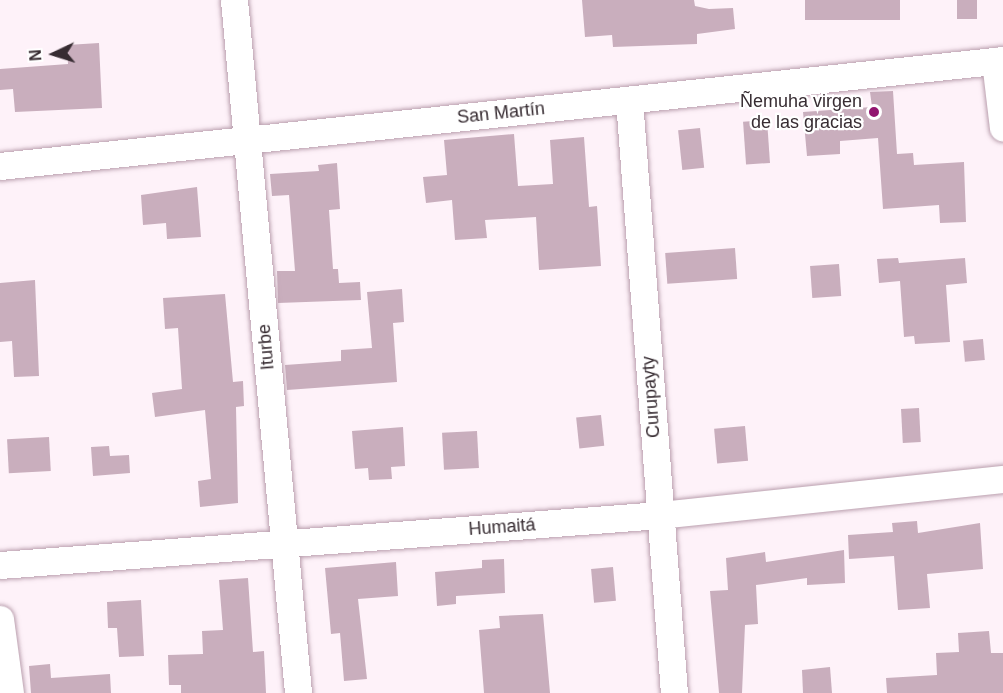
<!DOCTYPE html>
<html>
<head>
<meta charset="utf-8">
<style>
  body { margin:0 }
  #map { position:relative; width:1003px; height:693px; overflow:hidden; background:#fef2f9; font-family:Helvetica,sans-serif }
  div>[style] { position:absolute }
  .building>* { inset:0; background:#c9aebd; transform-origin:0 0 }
  .roads { filter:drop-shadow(0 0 2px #ba9fae) drop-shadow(0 0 2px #ba9fae) }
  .street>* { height:27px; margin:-13.5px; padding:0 13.5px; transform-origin:13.5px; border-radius:13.5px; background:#fff }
  .dots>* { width:16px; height:16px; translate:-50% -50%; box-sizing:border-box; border:3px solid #fff; border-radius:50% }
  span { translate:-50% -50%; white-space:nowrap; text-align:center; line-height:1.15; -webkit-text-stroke:4.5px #fff; paint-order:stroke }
  .poi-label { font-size:18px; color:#372c32 }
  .right { translate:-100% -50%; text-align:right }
  .street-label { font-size:18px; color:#372c32 }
  .north { position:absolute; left:24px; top:24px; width:60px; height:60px; -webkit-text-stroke:4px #fff; paint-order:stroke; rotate:266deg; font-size:16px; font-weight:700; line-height:24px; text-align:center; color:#372c32 }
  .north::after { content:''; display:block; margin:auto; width:21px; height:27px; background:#372c32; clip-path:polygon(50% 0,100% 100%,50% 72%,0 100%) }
</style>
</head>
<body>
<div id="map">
  <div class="building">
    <i style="clip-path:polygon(582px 0,694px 0,695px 6px,709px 9px,733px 8px,735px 29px,697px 34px,697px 44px,613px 47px,612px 35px,585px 37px)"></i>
    <i style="left:805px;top:0;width:95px;height:20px"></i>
    <i style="left:957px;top:0;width:20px;height:19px"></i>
    <i style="clip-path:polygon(99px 43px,102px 108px,15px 112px,13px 89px,0 90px,0 69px,68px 64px,67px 45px)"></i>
    <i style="clip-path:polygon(893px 91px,897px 154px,913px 153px,914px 165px,964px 162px,966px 222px,940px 223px,939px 205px,883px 209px,878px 138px,840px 141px,840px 154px,807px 156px,803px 112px,872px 107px,870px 92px)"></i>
    <i style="left:767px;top:120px;width:43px;height:24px;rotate:86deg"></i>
    <i style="left:700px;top:128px;width:40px;height:22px;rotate:84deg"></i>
    <i style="clip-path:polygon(514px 134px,518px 186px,553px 184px,550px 140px,584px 137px,589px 207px,597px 206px,601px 266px,539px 270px,536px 217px,485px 220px,487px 238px,455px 240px,452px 200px,426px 203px,423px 177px,447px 175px,444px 140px)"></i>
    <i style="clip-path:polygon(337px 163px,340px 209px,329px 210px,333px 269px,338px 269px,339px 283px,360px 282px,361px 300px,278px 303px,277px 271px,295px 271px,289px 195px,272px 196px,270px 174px,319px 171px,318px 165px)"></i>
    <i style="clip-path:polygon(197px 187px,201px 237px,167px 239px,166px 223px,143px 225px,141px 195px)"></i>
    <i style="left:735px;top:248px;width:31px;height:70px;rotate:86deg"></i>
    <i style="clip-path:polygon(898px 258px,899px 263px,965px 258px,967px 283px,946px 285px,950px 342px,915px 344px,914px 336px,904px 337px,900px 281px,879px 283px,877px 259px)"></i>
    <i style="left:839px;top:264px;width:32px;height:29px;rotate:86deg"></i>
    <i style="clip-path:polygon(35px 280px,39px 376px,14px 377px,12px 341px,0 342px,0 283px)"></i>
    <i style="clip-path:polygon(402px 289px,404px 322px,393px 323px,397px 382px,287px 390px,285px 365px,341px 361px,341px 350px,372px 348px,367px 292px)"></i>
    <i style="clip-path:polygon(225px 294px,233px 382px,243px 381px,244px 406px,236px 407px,238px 503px,200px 507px,198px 481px,211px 479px,205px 410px,155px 417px,152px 393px,182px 389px,178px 328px,165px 329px,163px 298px)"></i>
    <i style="left:983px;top:339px;width:21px;height:20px;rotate:85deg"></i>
    <i style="left:919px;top:408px;width:34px;height:18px;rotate:87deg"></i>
    <i style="left:601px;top:415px;width:31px;height:25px;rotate:84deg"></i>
    <i style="left:745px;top:426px;width:35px;height:31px;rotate:85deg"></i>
    <i style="clip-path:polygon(403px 427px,405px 466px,391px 467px,392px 479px,369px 480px,368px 468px,355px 469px,352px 431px)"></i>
    <i style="left:477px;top:431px;width:37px;height:35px;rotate:87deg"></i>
    <i style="left:49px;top:437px;width:34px;height:42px;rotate:87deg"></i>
    <i style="clip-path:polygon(109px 446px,110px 456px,129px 455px,130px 473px,93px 476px,91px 447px)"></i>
    <i style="clip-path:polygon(917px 521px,918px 533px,980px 523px,983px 569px,927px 574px,930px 608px,898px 610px,894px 556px,849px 559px,848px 535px,893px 532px,892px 523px)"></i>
    <i style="clip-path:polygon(844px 550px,845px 583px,807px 585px,807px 578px,756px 585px,758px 624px,745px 625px,742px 693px,719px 693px,710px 591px,728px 590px,726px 558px,765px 552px,766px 562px)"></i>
    <i style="clip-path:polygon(504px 559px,505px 593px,456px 596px,456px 604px,437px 606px,435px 572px,482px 568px,482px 560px)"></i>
    <i style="clip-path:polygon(396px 562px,398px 596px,358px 599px,367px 679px,344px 681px,340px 633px,331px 634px,325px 568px)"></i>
    <i style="left:613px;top:567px;width:34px;height:22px;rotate:85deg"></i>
    <i style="clip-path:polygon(248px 578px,253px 652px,264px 651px,266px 693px,181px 693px,181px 685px,169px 685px,168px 655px,203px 654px,202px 631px,223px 630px,219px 580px)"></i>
    <i style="clip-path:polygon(141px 600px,144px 656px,119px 657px,117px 628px,108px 628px,107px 602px)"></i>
    <i style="clip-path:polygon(543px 614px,550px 693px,484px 693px,479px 630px,500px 628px,499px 616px)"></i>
    <i style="clip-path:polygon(989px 631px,991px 653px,1003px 653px,1003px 693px,887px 693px,886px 678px,937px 675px,936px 653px,959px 652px,958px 633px)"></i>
    <i style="clip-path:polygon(50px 664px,51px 678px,110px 674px,111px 693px,31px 693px,29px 666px)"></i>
    <i style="clip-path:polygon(830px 667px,832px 693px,803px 693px,802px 670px)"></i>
  </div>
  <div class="roads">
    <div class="street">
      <i style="left:234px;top:0;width:696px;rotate:84.72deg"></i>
      <i style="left:995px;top:61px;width:67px;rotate:83.2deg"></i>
      <i style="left:629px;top:100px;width:595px;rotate:85.66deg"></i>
      <i style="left:0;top:166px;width:1009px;rotate:-6.03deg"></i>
      <i style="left:0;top:565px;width:662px;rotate:-4.33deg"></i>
      <i style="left:660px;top:515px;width:345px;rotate:-6deg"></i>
      <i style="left:0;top:619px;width:75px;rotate:82.3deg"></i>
    </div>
  </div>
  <div class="dots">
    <i style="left:874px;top:112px;background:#92146f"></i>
  </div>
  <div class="poi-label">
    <span class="right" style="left:862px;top:112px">Ñemuha virgen<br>de las gracias</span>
  </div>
  <div class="street-label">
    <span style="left:501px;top:113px;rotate:-6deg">San Martín</span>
    <span style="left:266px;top:347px;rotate:-95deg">Iturbe</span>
    <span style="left:651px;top:397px;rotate:-94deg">Curupayty</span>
    <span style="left:502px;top:527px;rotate:-4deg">Humaitá</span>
  </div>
  <div class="north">N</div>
</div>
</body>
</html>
